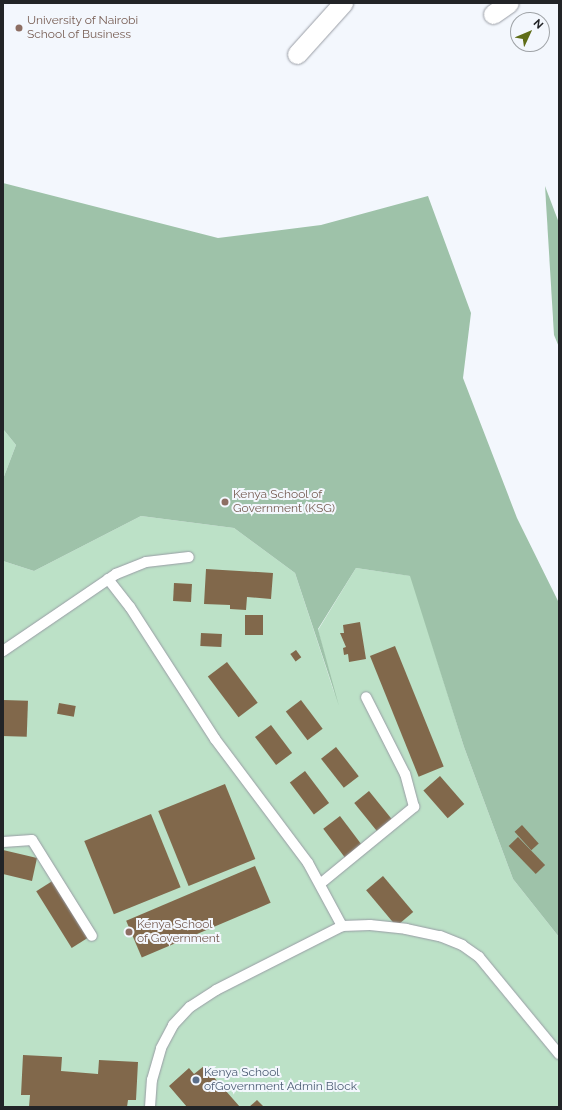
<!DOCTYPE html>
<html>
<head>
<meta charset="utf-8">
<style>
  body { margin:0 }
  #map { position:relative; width:562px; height:1110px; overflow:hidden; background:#f3f7fd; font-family:Raleway,sans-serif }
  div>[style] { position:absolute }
  .green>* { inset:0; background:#bce1c7 }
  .forest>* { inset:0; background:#9ec2a9 }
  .building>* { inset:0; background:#81684b; transform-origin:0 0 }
  .roads { filter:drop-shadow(0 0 1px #989ca4) drop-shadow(0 0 1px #989ca4) }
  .lane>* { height:10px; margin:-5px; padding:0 5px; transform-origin:5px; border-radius:5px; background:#fff }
  .street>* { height:19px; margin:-9.5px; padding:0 9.5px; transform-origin:9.5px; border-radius:9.5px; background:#fff }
  .dots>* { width:11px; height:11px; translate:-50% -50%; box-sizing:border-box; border:2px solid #f3f7fd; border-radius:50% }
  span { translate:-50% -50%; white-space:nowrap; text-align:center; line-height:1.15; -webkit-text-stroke:4px #f3f7fd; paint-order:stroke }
  .education-label { font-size:12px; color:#785e54 }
  .left { translate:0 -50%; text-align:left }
  .service-label { font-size:12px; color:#4e5e75 }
  .frame { position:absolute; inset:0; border:4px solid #222427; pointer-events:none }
  .north { position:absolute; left:510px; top:12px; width:40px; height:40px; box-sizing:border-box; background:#f3f7fd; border:1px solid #9fa3a7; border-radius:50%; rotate:46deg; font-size:11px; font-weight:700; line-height:16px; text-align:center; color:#222427 }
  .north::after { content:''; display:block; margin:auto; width:14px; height:18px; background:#5f6d18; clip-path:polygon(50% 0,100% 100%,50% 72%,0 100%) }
</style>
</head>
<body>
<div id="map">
  <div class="green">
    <i style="clip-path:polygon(3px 429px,16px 445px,3px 479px)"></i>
    <i style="clip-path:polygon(141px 516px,234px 528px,295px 573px,335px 695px,318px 630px,356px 568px,411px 576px,464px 747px,513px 879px,559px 937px,559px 1107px,3px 1107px,3px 561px,34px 571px)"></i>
  </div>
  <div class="forest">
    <i style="clip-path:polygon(3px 183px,218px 238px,321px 225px,428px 196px,471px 313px,463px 378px,517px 518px,559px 603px,559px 937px,513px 879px,464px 747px,410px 576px,356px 568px,318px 629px,339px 706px,295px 573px,234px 528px,141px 516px,34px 571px,3px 561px,3px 479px,16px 445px,3px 429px)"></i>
    <i style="clip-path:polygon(545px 186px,559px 223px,559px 347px,554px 335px)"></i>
  </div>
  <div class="building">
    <i style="clip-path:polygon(206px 569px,273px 573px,271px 599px,247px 597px,246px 610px,230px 609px,230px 605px,204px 604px)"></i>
    <i style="left:174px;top:583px;width:18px;height:18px;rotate:3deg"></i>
    <i style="left:245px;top:615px;width:18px;height:20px"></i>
    <i style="clip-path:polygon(360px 622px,366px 659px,349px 662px,348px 654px,344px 655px,343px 648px,346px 647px,340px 633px,344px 633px,343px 625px)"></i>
    <i style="left:201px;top:633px;width:21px;height:13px;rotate:3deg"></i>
    <i style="left:395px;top:646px;width:130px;height:27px;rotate:68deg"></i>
    <i style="left:296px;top:650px;width:9px;height:7px;rotate:54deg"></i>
    <i style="left:227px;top:662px;width:51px;height:24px;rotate:53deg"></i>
    <i style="left:3px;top:700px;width:25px;height:36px;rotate:2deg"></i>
    <i style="left:301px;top:700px;width:36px;height:19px;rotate:53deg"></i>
    <i style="left:59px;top:703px;width:17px;height:11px;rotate:10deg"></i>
    <i style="left:271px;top:725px;width:35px;height:20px;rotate:53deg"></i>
    <i style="left:336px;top:747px;width:37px;height:19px;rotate:52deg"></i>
    <i style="left:305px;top:771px;width:40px;height:19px;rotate:53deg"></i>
    <i style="left:440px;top:776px;width:37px;height:22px;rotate:49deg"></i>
    <i style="left:225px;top:784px;width:81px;height:72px;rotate:68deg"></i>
    <i style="left:369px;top:791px;width:45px;height:19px;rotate:51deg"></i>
    <i style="left:151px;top:814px;width:79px;height:72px;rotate:68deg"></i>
    <i style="left:340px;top:816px;width:36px;height:21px;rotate:53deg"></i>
    <i style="left:522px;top:825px;width:25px;height:10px;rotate:48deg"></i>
    <i style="left:518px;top:837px;width:39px;height:13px;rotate:46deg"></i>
    <i style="clip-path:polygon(3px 850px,37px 858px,32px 881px,3px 874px)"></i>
    <i style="left:255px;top:866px;width:40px;height:140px;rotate:67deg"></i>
    <i style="left:383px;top:876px;width:47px;height:22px;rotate:50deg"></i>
    <i style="left:54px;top:880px;width:67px;height:21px;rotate:58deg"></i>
    <i style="clip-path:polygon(23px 1055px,62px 1057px,61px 1071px,98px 1074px,99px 1060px,138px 1062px,136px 1100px,128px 1100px,127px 1107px,29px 1107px,30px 1095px,21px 1095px)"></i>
    <i style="clip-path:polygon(204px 1066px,240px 1107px,187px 1107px,169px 1086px,189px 1068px,194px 1074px)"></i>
    <i style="clip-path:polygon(257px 1100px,264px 1107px,249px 1107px)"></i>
  </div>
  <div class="roads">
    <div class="lane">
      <i style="left:108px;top:579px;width:36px;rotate:52deg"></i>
      <i style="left:130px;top:607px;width:157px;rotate:57.2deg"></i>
      <i style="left:215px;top:739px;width:155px;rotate:53.1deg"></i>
      <i style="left:308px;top:863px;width:72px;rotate:61.6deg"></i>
      <i style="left:3px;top:651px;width:137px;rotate:-34.3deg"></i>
      <i style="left:116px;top:574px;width:32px;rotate:-22deg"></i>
      <i style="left:146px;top:562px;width:43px;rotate:-6.6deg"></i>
      <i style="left:3px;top:842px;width:29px;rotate:-4deg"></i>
      <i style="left:32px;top:840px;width:113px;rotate:58deg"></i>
      <i style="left:320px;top:884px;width:122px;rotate:-39.3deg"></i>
      <i style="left:414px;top:807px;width:34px;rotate:-105deg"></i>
      <i style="left:405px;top:774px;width:86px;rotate:-116.9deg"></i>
      <i style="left:150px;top:1107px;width:27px;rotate:-86deg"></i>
      <i style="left:152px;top:1080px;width:33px;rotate:-74deg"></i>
      <i style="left:161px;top:1048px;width:26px;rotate:-62deg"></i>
      <i style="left:173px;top:1025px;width:25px;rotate:-47deg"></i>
      <i style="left:190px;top:1007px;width:31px;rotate:-33deg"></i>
      <i style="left:216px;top:990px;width:141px;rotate:-26.9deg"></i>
      <i style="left:342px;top:926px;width:28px;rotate:-2deg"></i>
      <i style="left:370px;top:925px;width:36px;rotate:6deg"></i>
      <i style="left:406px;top:929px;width:35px;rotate:12deg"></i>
      <i style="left:440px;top:936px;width:24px;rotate:22deg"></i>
      <i style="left:462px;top:945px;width:21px;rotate:35deg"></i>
      <i style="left:479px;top:957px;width:126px;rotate:50.5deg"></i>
    </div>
    <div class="street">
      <i style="left:493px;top:14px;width:19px;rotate:-35deg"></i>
      <i style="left:297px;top:54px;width:69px;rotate:-48deg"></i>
    </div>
  </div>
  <div class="dots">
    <i style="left:19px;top:28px;background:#8d6e63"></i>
    <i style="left:225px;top:502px;background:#8d6e63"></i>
    <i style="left:129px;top:932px;background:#8d6e63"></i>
    <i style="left:196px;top:1080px;background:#5c6f8a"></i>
  </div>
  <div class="education-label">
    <span class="left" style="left:27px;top:28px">University of Nairobi<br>School of Business</span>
    <span class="left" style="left:233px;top:502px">Kenya School of<br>Government (KSG)</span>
    <span class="left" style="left:137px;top:932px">Kenya School<br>of Government</span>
  </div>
  <div class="service-label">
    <span class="left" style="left:204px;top:1080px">Kenya School<br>ofGovernment Admin Block</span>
  </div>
  <div class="frame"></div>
  <div class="north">N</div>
</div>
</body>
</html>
